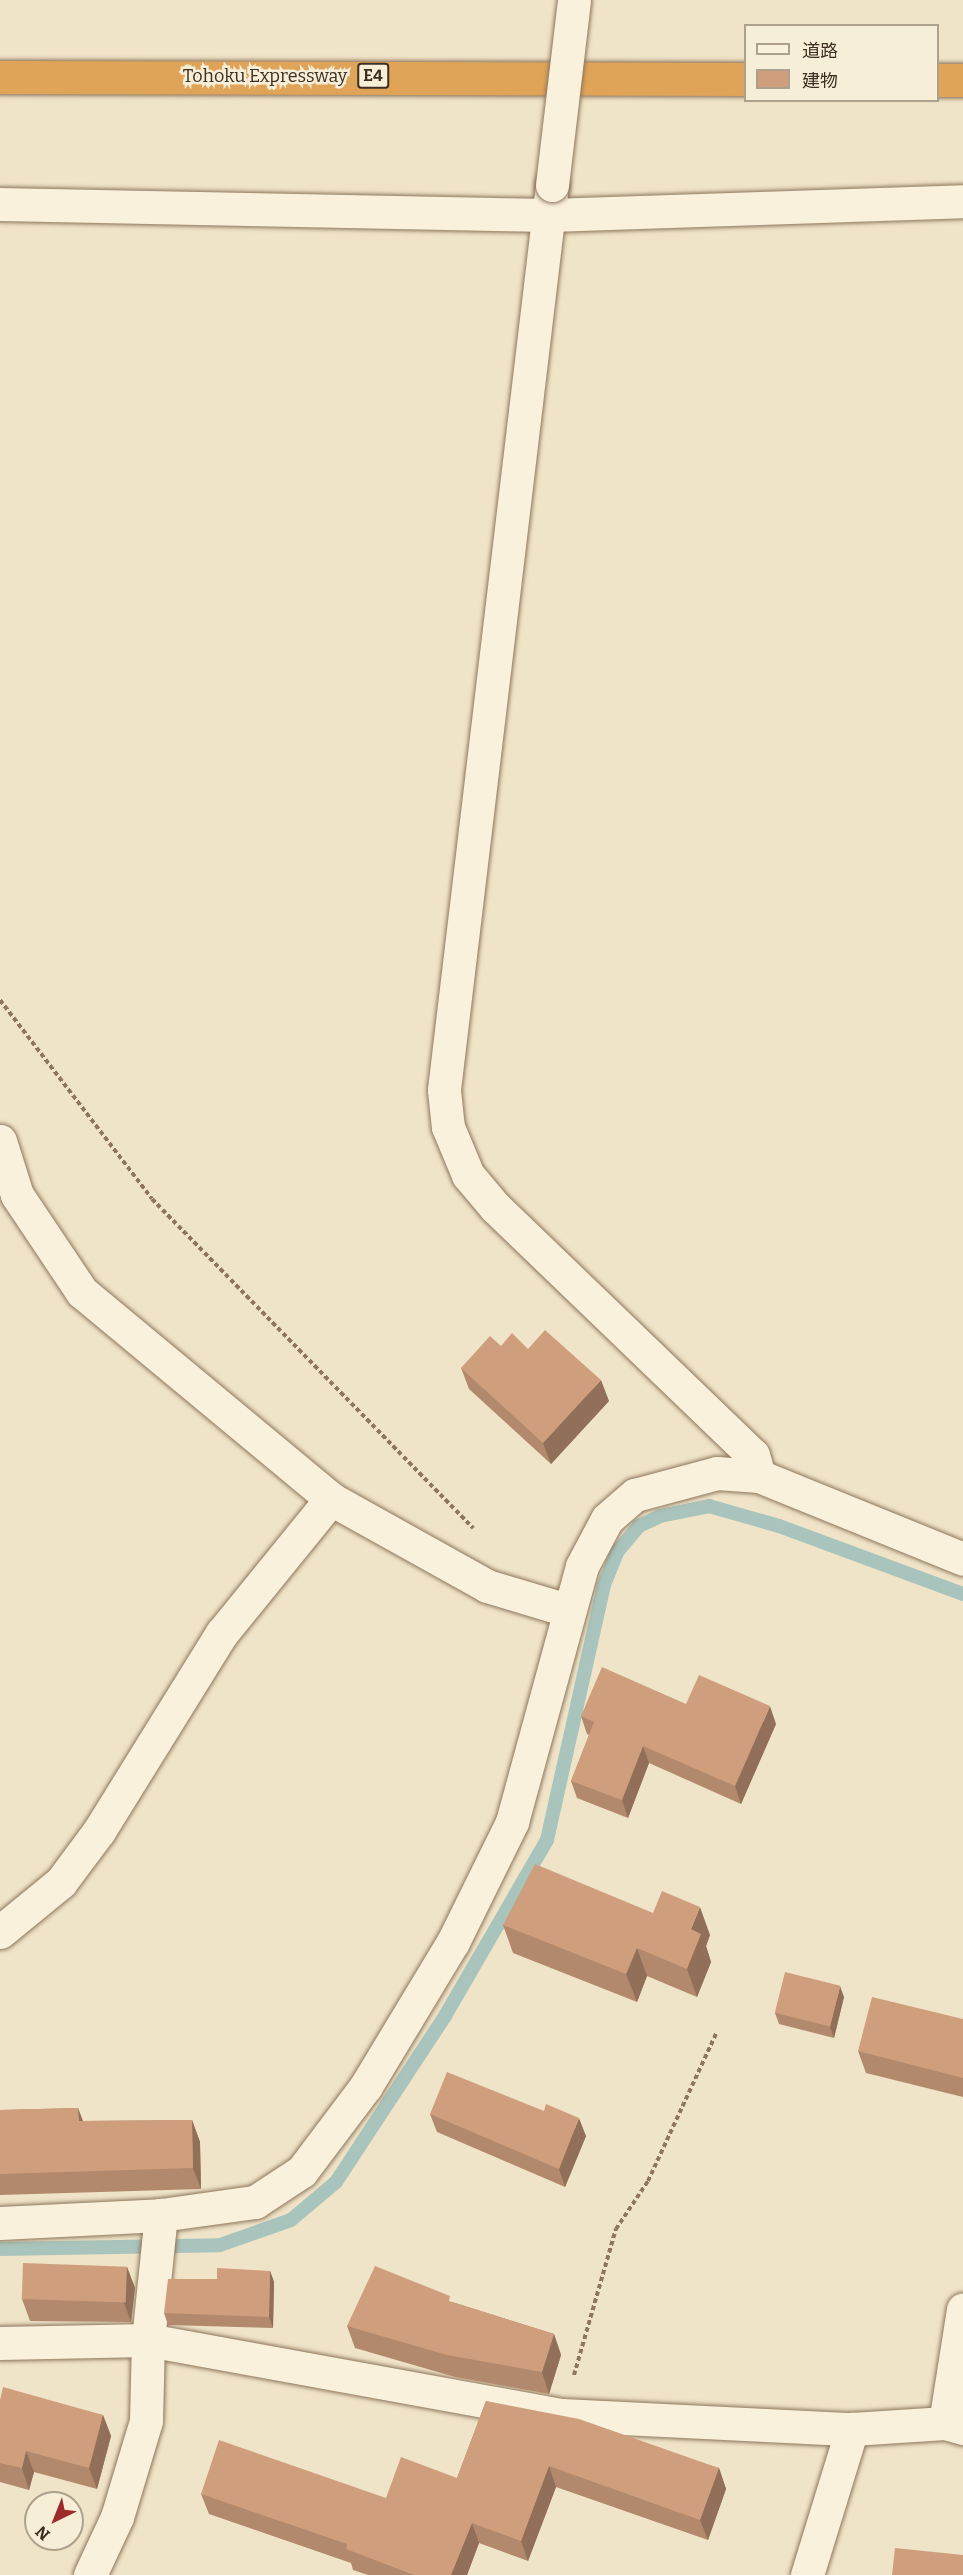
<!DOCTYPE html>
<html>
<head>
<meta charset="utf-8">
<style>
  body { margin:0 }
  #map { position:relative; width:963px; height:2575px; overflow:hidden; background:#f0e4c8; font-family:Bitter,"Noto Sans JP",serif }
  div>[style] { position:absolute }
  .stream>* { height:14px; margin:-7px; padding:0 7px; transform-origin:7px; border-radius:7px; background:#a9c4bc }
  .path>* { height:4px; margin-top:-2px; transform-origin:0; background:repeating-linear-gradient(90deg,#8d765c 0 4.5px,transparent 0 7.5px) }
  .roads { filter:drop-shadow(0 0 2px #8d765c) drop-shadow(0 0 2px #8d765c) }
  .minor>* { height:33px; margin:-16.5px; padding:0 16.5px; transform-origin:16.5px; border-radius:16.5px; background:#faf1dc }
  .highway>* { height:33px; margin:-16.5px; padding:0 16.5px; transform-origin:16.5px; border-radius:16.5px; background:#e0a458 }
  .bridges { filter:drop-shadow(0 0 2px #8d765c) drop-shadow(0 0 2px #8d765c) }
  .minor-bridge>* { height:33px; margin:-16.5px; padding:0 16.5px; transform-origin:16.5px; border-radius:16.5px; background:#faf1dc }
  .wall>* { inset:0; background:#b2896c }
  .shaded-wall>* { inset:0; background:#916f58 }
  .building>* { inset:0; background:#cf9f7d; transform-origin:0 0 }
  span { translate:-50% -50%; white-space:nowrap; text-align:center; line-height:1.15; -webkit-text-stroke:5px #f7eed8; paint-order:stroke }
  .shield-label span { padding:2px 4px; background:#f7eed8; border:2px solid; border-radius:4px; -webkit-text-stroke-width:0 }
  .shield-label { font-size:16px; color:#3d2e20; font-weight:700 }
  .street-label { font-size:18px; color:#3d2e20 }
  .legend { position:absolute; left:744px; top:24px; width:195px; height:78px; box-sizing:border-box; background:#f7eed8; border:2px solid #ada18e; margin:0; padding:8px 10px; list-style:none; font-size:18px; color:#3d2e20 }
  .legend li { display:flex; align-items:center; gap:12px; height:30px }
  .legend b { width:30px; border:2px solid #ada18e }
  .north { position:absolute; left:24px; top:2491px; width:60px; height:60px; box-sizing:border-box; background:#f7eed8; border:2px solid #ada18e; border-radius:50%; rotate:223deg; font-size:16px; font-weight:700; line-height:24px; text-align:center; color:#3d2e20 }
  .north::after { content:''; display:block; margin:auto; width:21px; height:27px; background:#9e2a2b; clip-path:polygon(50% 0,100% 100%,50% 72%,0 100%) }
</style>
</head>
<body>
<div id="map">
  <div class="stream">
    <i style="left:0;top:2249px;width:220px;rotate:-1deg"></i>
    <i style="left:220px;top:2245px;width:75px;rotate:-19.4deg"></i>
    <i style="left:291px;top:2220px;width:59px;rotate:-40.2deg"></i>
    <i style="left:336px;top:2182px;width:199px;rotate:-56.7deg"></i>
    <i style="left:445px;top:2016px;width:203px;rotate:-59.9deg"></i>
    <i style="left:547px;top:1840px;width:261px;rotate:-77.4deg"></i>
    <i style="left:604px;top:1585px;width:37px;rotate:-68deg"></i>
    <i style="left:618px;top:1551px;width:33px;rotate:-50deg"></i>
    <i style="left:639px;top:1526px;width:23px;rotate:-25deg"></i>
    <i style="left:660px;top:1516px;width:50px;rotate:-11.5deg"></i>
    <i style="left:709px;top:1506px;width:73px;rotate:15.9deg"></i>
    <i style="left:779px;top:1526px;width:196px;rotate:20.3deg"></i>
  </div>
  <div class="path">
    <i style="left:0;top:1000px;width:250px;rotate:52.6deg"></i>
    <i style="left:152px;top:1199px;width:460px;rotate:45.7deg"></i>
    <i style="left:574px;top:2375px;width:152px;rotate:-74deg"></i>
    <i style="left:616px;top:2229px;width:58px;rotate:-56.3deg"></i>
    <i style="left:648px;top:2181px;width:164px;rotate:-65.2deg"></i>
  </div>
  <div class="roads">
    <div class="minor">
      <i style="left:552px;top:185px;width:911px;rotate:96.81deg"></i>
      <i style="left:444px;top:1090px;width:37px;rotate:84deg"></i>
      <i style="left:448px;top:1127px;width:52px;rotate:67.4deg"></i>
      <i style="left:468px;top:1175px;width:42px;rotate:49.8deg"></i>
      <i style="left:495px;top:1207px;width:358px;rotate:43.9deg"></i>
      <i style="left:753px;top:1455px;width:22px;rotate:74deg"></i>
      <i style="left:0;top:204px;width:550px;rotate:1.15deg"></i>
      <i style="left:550px;top:215px;width:413px;rotate:-1.9deg"></i>
      <i style="left:0;top:1141px;width:57px;rotate:72.5deg"></i>
      <i style="left:17px;top:1195px;width:117px;rotate:56.2deg"></i>
      <i style="left:82px;top:1292px;width:324px;rotate:39.7deg"></i>
      <i style="left:331px;top:1499px;width:179px;rotate:29.1deg"></i>
      <i style="left:487px;top:1586px;width:84px;rotate:16.7deg"></i>
      <i style="left:0;top:1932px;width:79px;rotate:-39.3deg"></i>
      <i style="left:61px;top:1882px;width:64px;rotate:-53.3deg"></i>
      <i style="left:99px;top:1831px;width:233px;rotate:-58.2deg"></i>
      <i style="left:222px;top:1633px;width:173px;rotate:-50.9deg"></i>
      <i style="left:0;top:2223px;width:161px;rotate:-2.8deg"></i>
      <i style="left:161px;top:2215px;width:95px;rotate:-7.9deg"></i>
      <i style="left:255px;top:2202px;width:56px;rotate:-33.4deg"></i>
      <i style="left:302px;top:2171px;width:106px;rotate:-53deg"></i>
      <i style="left:366px;top:2086px;width:168px;rotate:-58.9deg"></i>
      <i style="left:453px;top:1942px;width:134px;rotate:-63.8deg"></i>
      <i style="left:512px;top:1822px;width:265px;rotate:-74.7deg"></i>
      <i style="left:582px;top:1566px;width:53px;rotate:-62deg"></i>
      <i style="left:607px;top:1519px;width:37px;rotate:-41deg"></i>
      <i style="left:635px;top:1495px;width:85px;rotate:-15deg"></i>
      <i style="left:717px;top:1473px;width:42px;rotate:4.1deg"></i>
      <i style="left:759px;top:1476px;width:220px;rotate:22.1deg"></i>
      <i style="left:0;top:2343px;width:148px;rotate:-1.2deg"></i>
      <i style="left:148px;top:2340px;width:421px;rotate:10.3deg"></i>
      <i style="left:562px;top:2415px;width:290px;rotate:2.8deg"></i>
      <i style="left:852px;top:2429px;width:93px;rotate:-3.7deg"></i>
      <i style="left:945px;top:2423px;width:19px;rotate:16deg"></i>
      <i style="left:945px;top:2423px;width:115px;rotate:-81deg"></i>
      <i style="left:90px;top:2575px;width:64px;rotate:-65deg"></i>
      <i style="left:117px;top:2517px;width:100px;rotate:-73.2deg"></i>
      <i style="left:146px;top:2421px;width:81px;rotate:-88.6deg"></i>
      <i style="left:148px;top:2340px;width:126px;rotate:-84.1deg"></i>
      <i style="left:807px;top:2575px;width:153px;rotate:-72.9deg"></i>
    </div>
    <div class="highway">
      <i style="left:0;top:77px;width:746px;rotate:0.15deg"></i>
      <i style="left:938px;top:80px;width:25px"></i>
    </div>
  </div>
  <div class="bridges">
    <div class="minor-bridge">
      <i style="left:552px;top:185px;width:186px;rotate:-83.2deg"></i>
    </div>
  </div>
  <div class="wall">
    <i style="clip-path:polygon(501px 1346px,528px 1349px,609px 1401px,551px 1464px,469px 1389px,461px 1368px)"></i>
    <i style="clip-path:polygon(686px 1704px,776px 1724px,741px 1804px,649px 1763px,628px 1818px,577px 1798px,571px 1781px,589px 1735px,587px 1734px,581px 1716px)"></i>
    <i style="clip-path:polygon(653px 1913px,710px 1935px,706px 1946px,711px 1962px,697px 1997px,647px 1976px,637px 2002px,513px 1953px,503px 1925px)"></i>
    <i style="clip-path:polygon(844px 1997px,834px 2038px,779px 2024px,775px 2013px)"></i>
    <i style="clip-path:polygon(963px 2019px,963px 2097px,866px 2073px,858px 2051px)"></i>
    <i style="clip-path:polygon(78px 2108px,83px 2121px,192px 2120px,200px 2142px,201px 2189px,0 2195px,0 2110px)"></i>
    <i style="clip-path:polygon(544px 2111px,586px 2136px,565px 2187px,437px 2132px,430px 2114px)"></i>
    <i style="clip-path:polygon(127px 2267px,135px 2288px,131px 2322px,30px 2321px,22px 2299px)"></i>
    <i style="clip-path:polygon(270px 2271px,274px 2282px,273px 2328px,168px 2325px,164px 2313px,217px 2279px)"></i>
    <i style="clip-path:polygon(452px 2302px,554px 2334px,561px 2355px,549px 2394px,455px 2377px,355px 2348px,347px 2326px)"></i>
    <i style="clip-path:polygon(0 2400px,103px 2415px,111px 2436px,97px 2489px,34px 2472px,29px 2490px,0 2482px)"></i>
    <i style="clip-path:polygon(486px 2401px,719px 2468px,726px 2489px,708px 2540px,556px 2487px,528px 2561px,479px 2543px,467px 2575px,368px 2575px,353px 2570px,351px 2563px,209px 2514px,201px 2494px,386px 2498px,457px 2478px)"></i>
  </div>
  <div class="shaded-wall">
    <i style="clip-path:polygon(601px 1380px,609px 1401px,551px 1464px,543px 1443px)"></i>
    <i style="clip-path:polygon(770px 1706px,776px 1724px,741px 1804px,735px 1786px)"></i>
    <i style="clip-path:polygon(643px 1746px,649px 1763px,628px 1818px,622px 1800px)"></i>
    <i style="clip-path:polygon(700px 1907px,710px 1935px,706px 1946px,711px 1962px,697px 1997px,687px 1969px,691px 1929px)"></i>
    <i style="clip-path:polygon(637px 1948px,647px 1976px,637px 2002px,626px 1974px)"></i>
    <i style="clip-path:polygon(840px 1986px,844px 1997px,834px 2038px,830px 2027px)"></i>
    <i style="clip-path:polygon(78px 2108px,86px 2130px,79px 2121px)"></i>
    <i style="clip-path:polygon(579px 2118px,586px 2136px,565px 2187px,559px 2169px)"></i>
    <i style="clip-path:polygon(192px 2120px,200px 2142px,201px 2189px,193px 2168px)"></i>
    <i style="clip-path:polygon(127px 2267px,135px 2288px,131px 2322px,123px 2300px)"></i>
    <i style="clip-path:polygon(270px 2271px,274px 2282px,273px 2328px,269px 2317px)"></i>
    <i style="clip-path:polygon(554px 2334px,561px 2355px,549px 2394px,542px 2372px)"></i>
    <i style="clip-path:polygon(103px 2415px,111px 2436px,97px 2489px,89px 2468px)"></i>
    <i style="clip-path:polygon(26px 2451px,34px 2472px,29px 2490px,22px 2468px)"></i>
    <i style="clip-path:polygon(549px 2466px,556px 2487px,528px 2561px,521px 2541px)"></i>
    <i style="clip-path:polygon(719px 2468px,726px 2489px,708px 2540px,700px 2520px)"></i>
    <i style="clip-path:polygon(472px 2523px,479px 2543px,467px 2575px,451px 2575px)"></i>
  </div>
  <div class="building">
    <i style="clip-path:polygon(545px 1330px,601px 1380px,543px 1443px,461px 1368px,490px 1336px,501px 1346px,512px 1333px,528px 1349px)"></i>
    <i style="clip-path:polygon(602px 1667px,686px 1704px,699px 1675px,770px 1706px,735px 1786px,643px 1746px,622px 1800px,571px 1781px,594px 1722px,581px 1716px)"></i>
    <i style="clip-path:polygon(535px 1864px,653px 1913px,662px 1891px,700px 1907px,691px 1929px,701px 1934px,687px 1969px,637px 1948px,626px 1974px,503px 1925px)"></i>
    <i style="left:785px;top:1972px;width:57px;height:42px;rotate:14deg"></i>
    <i style="clip-path:polygon(872px 1997px,963px 2019px,963px 2078px,858px 2051px)"></i>
    <i style="clip-path:polygon(447px 2072px,544px 2111px,546px 2104px,579px 2118px,559px 2169px,430px 2114px)"></i>
    <i style="clip-path:polygon(78px 2108px,79px 2121px,192px 2120px,193px 2168px,0 2174px,0 2110px)"></i>
    <i style="left:23px;top:2263px;width:104px;height:36px;rotate:2deg"></i>
    <i style="clip-path:polygon(375px 2266px,450px 2296px,449px 2301px,554px 2334px,542px 2372px,447px 2355px,347px 2326px)"></i>
    <i style="clip-path:polygon(217px 2268px,270px 2271px,269px 2317px,164px 2313px,168px 2279px,217px 2279px)"></i>
    <i style="clip-path:polygon(3px 2387px,103px 2415px,89px 2468px,26px 2451px,22px 2468px,0 2463px,0 2400px)"></i>
    <i style="clip-path:polygon(486px 2401px,579px 2419px,719px 2468px,700px 2520px,549px 2466px,521px 2541px,472px 2523px,451px 2575px,414px 2575px,346px 2549px,347px 2544px,201px 2494px,219px 2440px,386px 2498px,401px 2457px,457px 2478px)"></i>
    <i style="clip-path:polygon(895px 2548px,963px 2555px,963px 2575px,892px 2575px)"></i>
  </div>
  <div class="shield-label">
    <span style="left:373px;top:76px">E4</span>
  </div>
  <div class="street-label">
    <span style="left:265px;top:76px">Tohoku Expressway</span>
  </div>
  <ul class="legend">
  <li><b style="height:8px;background:#faf1dc"></b>道路</li>
  <li><b style="height:16px;background:#cf9f7d"></b>建物</li>
  </ul>
  <div class="north">N</div>
</div>
</body>
</html>
